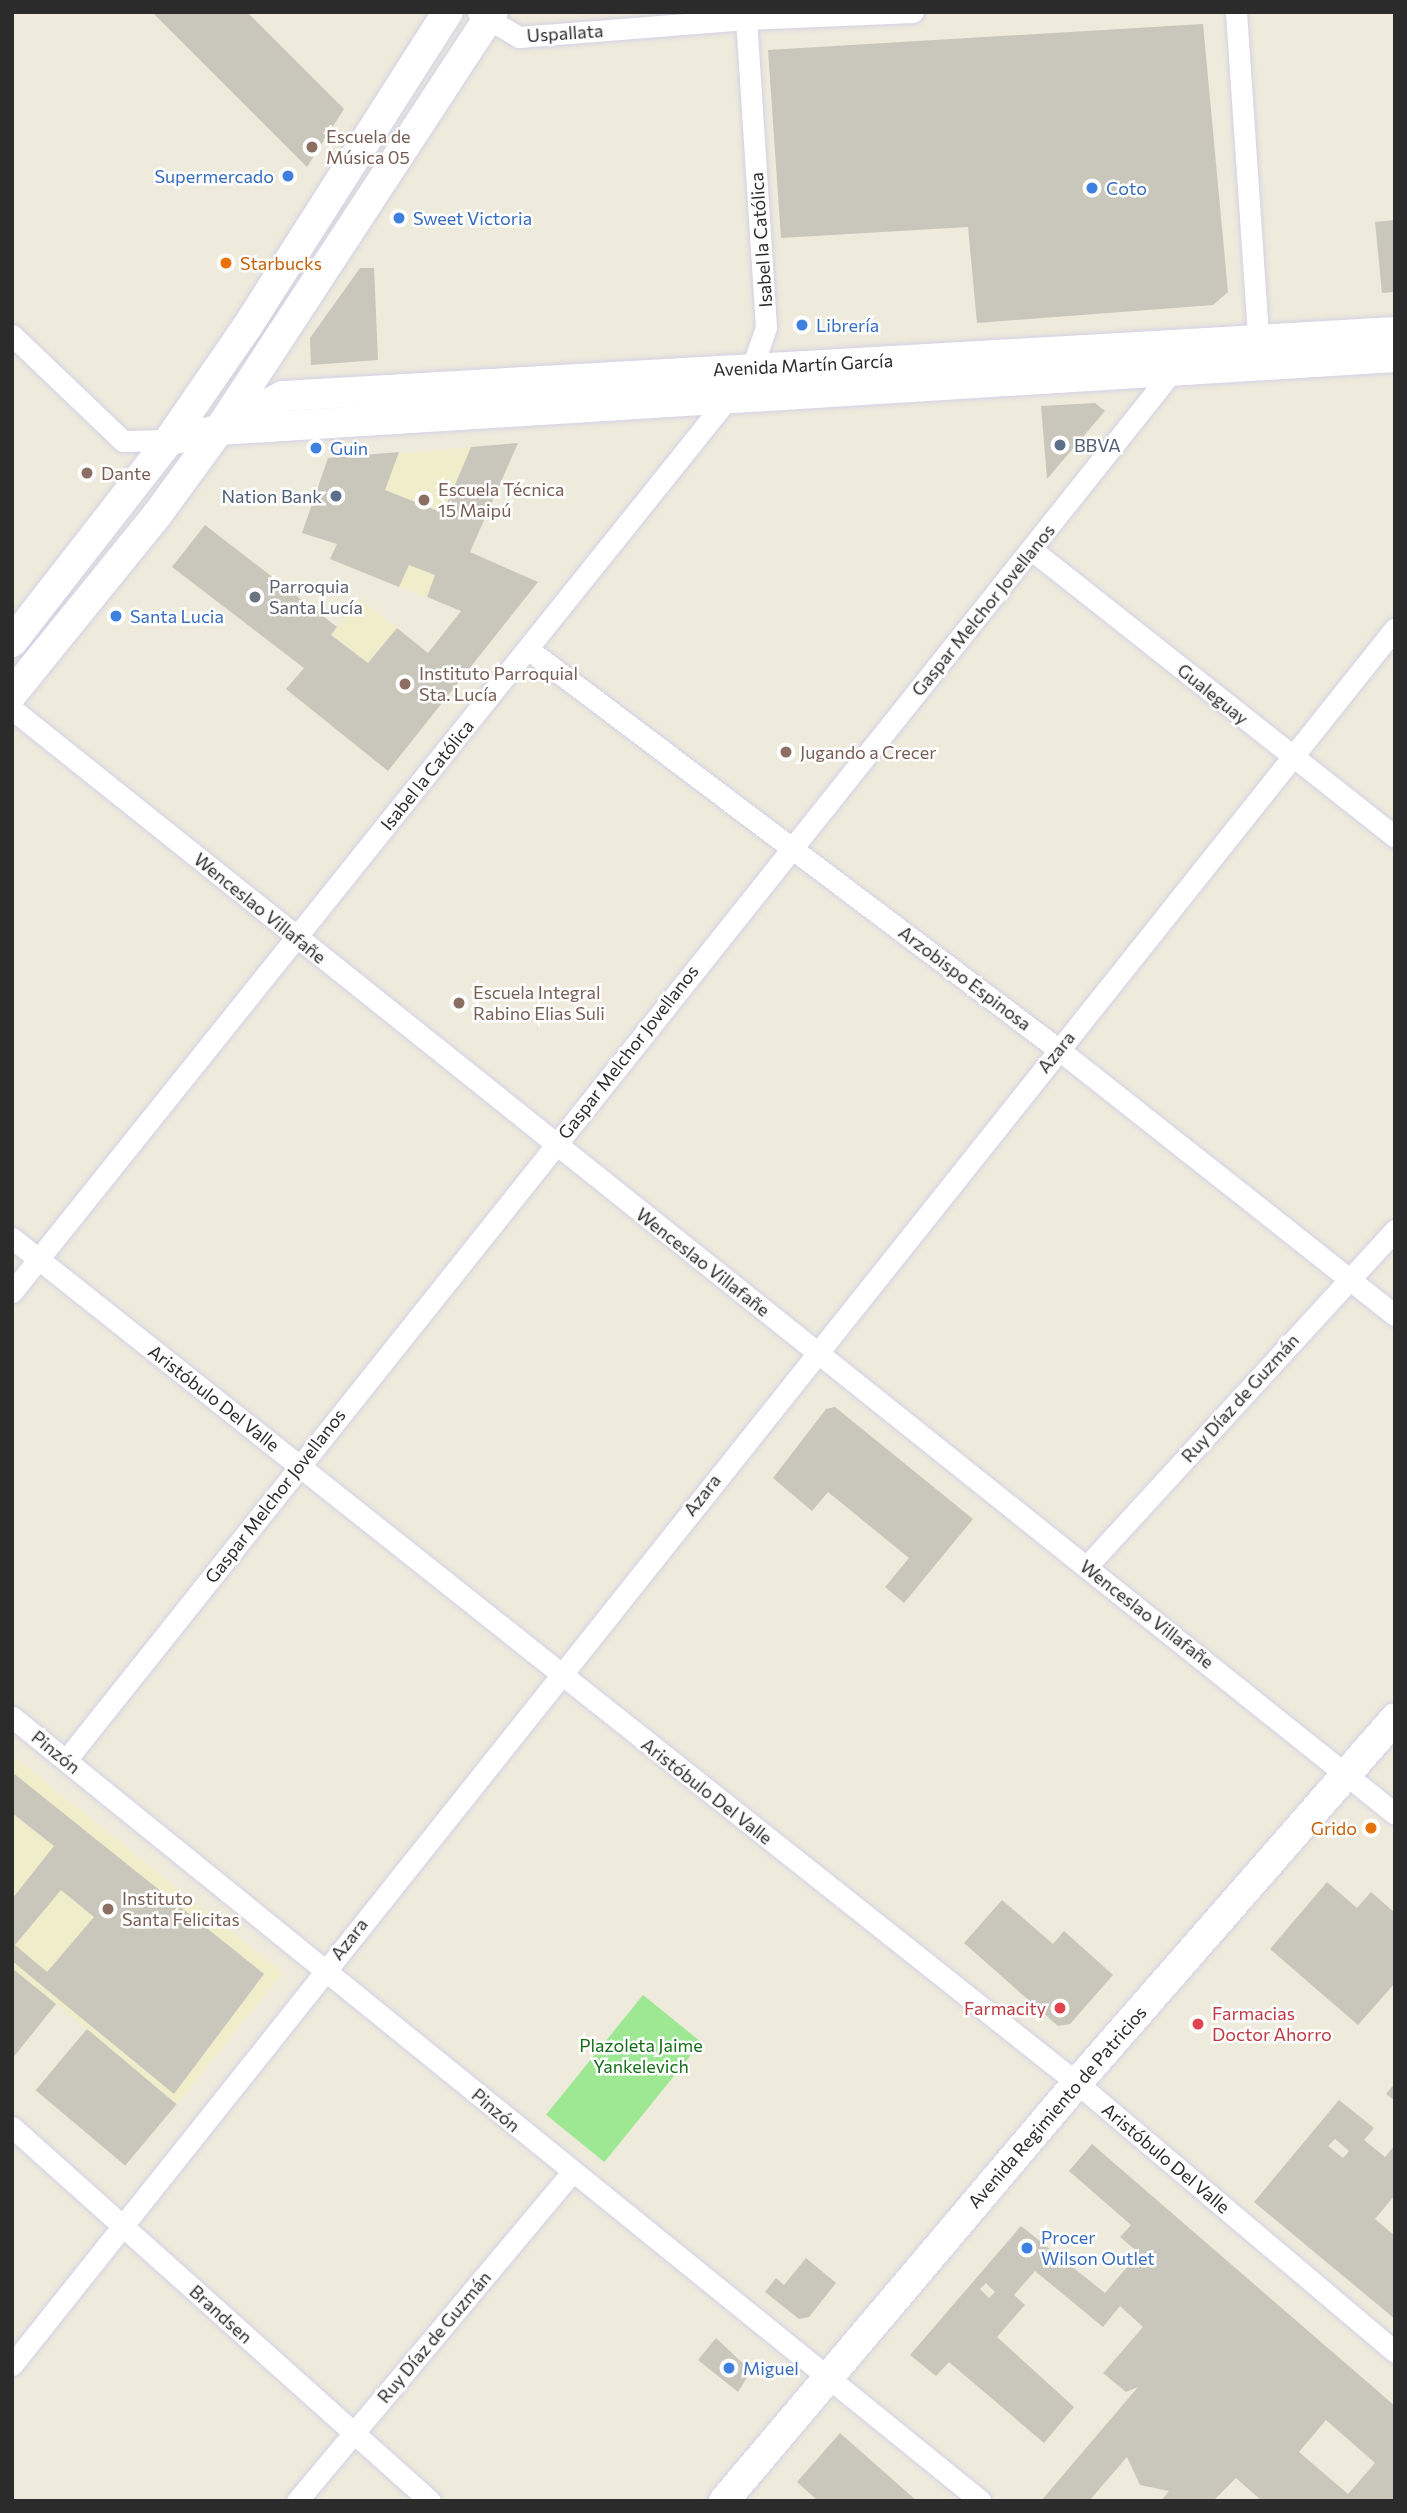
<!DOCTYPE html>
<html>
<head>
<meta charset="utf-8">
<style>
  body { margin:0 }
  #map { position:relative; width:1407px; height:2513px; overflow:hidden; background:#eeeadc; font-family:Commissioner,sans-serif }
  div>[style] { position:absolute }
  .education>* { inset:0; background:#f0edca }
  .green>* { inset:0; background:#9ee894; transform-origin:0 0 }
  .building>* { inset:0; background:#c9c7bb; transform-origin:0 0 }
  .roads { filter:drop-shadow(0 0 2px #d2d1e5) drop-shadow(0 0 2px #d2d1e5) }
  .minor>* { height:21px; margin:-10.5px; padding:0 10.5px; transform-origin:10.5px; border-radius:10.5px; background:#fff }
  .secondary>* { height:30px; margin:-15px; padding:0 15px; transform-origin:15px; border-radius:15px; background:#fff }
  .dots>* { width:19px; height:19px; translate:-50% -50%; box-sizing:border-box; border:4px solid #fff; border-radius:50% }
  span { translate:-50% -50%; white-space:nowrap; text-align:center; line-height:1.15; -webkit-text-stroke:5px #fff; paint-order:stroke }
  .street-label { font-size:18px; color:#2b2b2b }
  .education-label { font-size:18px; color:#785e54 }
  .left { translate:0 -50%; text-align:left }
  .shop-label { font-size:18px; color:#366cbe }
  .right { translate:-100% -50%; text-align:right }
  .food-label { font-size:18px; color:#c56008 }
  .service-label { font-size:18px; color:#4e5e75 }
  .worship-label { font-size:18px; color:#5b616d }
  .health-label { font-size:18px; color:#be3a42 }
  .park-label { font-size:18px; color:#156d17 }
  .frame { position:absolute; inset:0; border:14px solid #2b2b2b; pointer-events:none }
</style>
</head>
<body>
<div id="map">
  <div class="education">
    <i style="clip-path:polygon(518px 443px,470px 552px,538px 582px,502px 627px,330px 559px,372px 456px)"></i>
    <i style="clip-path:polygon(360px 599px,461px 679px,388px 771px,286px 689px,309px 661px,368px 663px,331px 635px)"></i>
    <i style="clip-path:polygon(12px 1755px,283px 1973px,177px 2104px,12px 1968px)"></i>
  </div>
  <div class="green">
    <i style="left:643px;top:1995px;width:75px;height:154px;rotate:39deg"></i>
  </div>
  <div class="building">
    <i style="clip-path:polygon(152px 12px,247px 12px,344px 109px,307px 167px)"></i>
    <i style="clip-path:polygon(1203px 24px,1228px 292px,1213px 305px,977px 323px,968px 227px,781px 238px,768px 50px)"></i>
    <i style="clip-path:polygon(1395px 220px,1395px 292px,1382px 293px,1375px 222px)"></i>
    <i style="clip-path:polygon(360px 268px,374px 268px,378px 360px,311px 365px,310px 338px)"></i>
    <i style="clip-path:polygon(1095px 403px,1105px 411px,1047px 479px,1041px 406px)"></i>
    <i style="clip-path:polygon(518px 443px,470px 552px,538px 582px,388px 771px,286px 689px,304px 668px,172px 567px,205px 525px,337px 627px,331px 635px,368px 663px,397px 628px,428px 653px,461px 611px,427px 597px,435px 575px,409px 565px,399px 587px,330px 559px,337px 544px,302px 533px,328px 458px,399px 452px,385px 490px,443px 513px,471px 447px)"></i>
    <i style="clip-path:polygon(835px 1407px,973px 1519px,904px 1603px,885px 1587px,909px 1558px,828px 1492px,812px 1511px,773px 1478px,826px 1409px)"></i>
    <i style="clip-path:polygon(evenodd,12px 1772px,264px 1974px,174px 2094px,12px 1961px,12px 1899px,54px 1846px,12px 1813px,12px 1772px,61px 1890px,94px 1917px,47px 1972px,15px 1945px,61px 1890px)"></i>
    <i style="clip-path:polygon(1327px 1882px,1357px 1908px,1371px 1892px,1395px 1913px,1395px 1983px,1358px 2025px,1270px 1949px)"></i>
    <i style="clip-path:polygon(1002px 1900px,1053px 1944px,1064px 1931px,1113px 1975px,1070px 2024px,1058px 2026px,964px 1943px)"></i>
    <i style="clip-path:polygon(12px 1968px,56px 2004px,12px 2059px)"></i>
    <i style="left:87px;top:2029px;width:117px;height:80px;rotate:40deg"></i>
    <i style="clip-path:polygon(1395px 2083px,1395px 2101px,1386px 2094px)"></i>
    <i style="clip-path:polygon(evenodd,1339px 2100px,1374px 2128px,1364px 2140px,1385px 2157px,1395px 2145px,1395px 2195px,1375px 2219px,1395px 2236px,1395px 2319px,1254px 2202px,1339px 2100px,1335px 2139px,1349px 2151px,1343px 2158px,1328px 2146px,1335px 2139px)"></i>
    <i style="clip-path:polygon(evenodd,1092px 2144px,1395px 2406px,1395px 2501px,1262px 2501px,1236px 2478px,1213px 2501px,1161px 2501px,1169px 2491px,1140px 2485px,1127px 2457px,1089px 2501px,1041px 2501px,1138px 2387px,1126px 2392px,1103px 2373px,1143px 2327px,1120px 2306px,1103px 2327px,1035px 2271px,1014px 2295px,1025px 2305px,997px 2337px,1074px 2407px,1044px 2443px,949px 2362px,936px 2376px,910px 2355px,1021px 2226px,1105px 2293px,1139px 2253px,1120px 2237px,1131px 2225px,1069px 2171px,1092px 2144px,986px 2283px,995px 2292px,989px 2298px,980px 2289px,986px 2283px,1092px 2144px,1326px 2420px,1375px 2463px,1348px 2494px,1299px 2452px,1326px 2420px)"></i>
    <i style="clip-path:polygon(806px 2258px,836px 2283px,809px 2317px,799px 2319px,765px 2292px,776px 2278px,784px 2285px)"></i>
    <i style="clip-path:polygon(716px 2338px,751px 2371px,738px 2392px,698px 2360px)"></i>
    <i style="clip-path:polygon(840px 2433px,874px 2463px,917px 2501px,818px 2501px,797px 2482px)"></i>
  </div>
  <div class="roads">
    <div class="minor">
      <i style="left:1236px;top:12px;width:341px;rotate:86.1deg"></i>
      <i style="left:478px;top:13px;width:48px;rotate:30.3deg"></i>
      <i style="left:519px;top:37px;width:228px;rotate:-4.5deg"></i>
      <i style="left:746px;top:19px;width:167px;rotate:-2.4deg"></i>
      <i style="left:12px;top:335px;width:153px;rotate:43.7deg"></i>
      <i style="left:123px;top:441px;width:46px;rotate:-1.2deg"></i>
      <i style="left:1032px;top:550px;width:463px;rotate:38.3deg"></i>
      <i style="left:529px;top:650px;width:663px;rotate:37.03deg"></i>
      <i style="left:1058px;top:1049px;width:429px;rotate:38.3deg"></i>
      <i style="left:12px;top:709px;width:1770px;rotate:38.62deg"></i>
      <i style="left:12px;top:1238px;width:1360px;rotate:38.43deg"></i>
      <i style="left:1077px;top:2083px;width:417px;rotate:40.2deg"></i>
      <i style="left:12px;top:1292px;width:1184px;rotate:-51.31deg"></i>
      <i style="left:752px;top:368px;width:43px;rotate:-71.1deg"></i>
      <i style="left:766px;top:327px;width:309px;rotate:-93.7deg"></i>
      <i style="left:1087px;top:1566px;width:456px;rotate:-47.5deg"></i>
      <i style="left:12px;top:1717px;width:1246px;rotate:38.98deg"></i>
      <i style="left:66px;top:1760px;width:1786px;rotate:-51.46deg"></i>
      <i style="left:12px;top:2127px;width:561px;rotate:41.82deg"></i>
      <i style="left:12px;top:2365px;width:2220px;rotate:-51.47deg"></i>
      <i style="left:297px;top:2501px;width:427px;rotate:-50.1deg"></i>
    </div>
    <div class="secondary">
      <i style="left:229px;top:424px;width:61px;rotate:-27.4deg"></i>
      <i style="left:283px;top:396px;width:1114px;rotate:-3.29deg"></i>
      <i style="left:169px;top:440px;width:51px;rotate:-11.3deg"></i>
      <i style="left:219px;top:430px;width:1178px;rotate:-3.55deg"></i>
      <i style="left:12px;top:642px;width:256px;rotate:-52.1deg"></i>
      <i style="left:169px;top:440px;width:137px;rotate:-55.4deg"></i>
      <i style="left:247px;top:327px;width:374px;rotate:-57.5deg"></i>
      <i style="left:12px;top:694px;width:230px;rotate:-51deg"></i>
      <i style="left:157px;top:515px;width:105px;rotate:-53.9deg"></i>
      <i style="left:219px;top:430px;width:500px;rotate:-56.8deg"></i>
      <i style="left:724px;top:2501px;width:547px;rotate:-49.82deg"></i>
      <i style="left:1077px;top:2083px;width:484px;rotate:-48.9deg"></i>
    </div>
  </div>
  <div class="dots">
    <i style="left:312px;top:147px;background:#8d6e63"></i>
    <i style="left:288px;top:176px;background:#3f7fe0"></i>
    <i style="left:1092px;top:188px;background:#3f7fe0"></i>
    <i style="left:399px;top:218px;background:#3f7fe0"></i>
    <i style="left:226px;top:263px;background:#e8710a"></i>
    <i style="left:802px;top:325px;background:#3f7fe0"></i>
    <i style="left:1060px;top:445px;background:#5c6f8a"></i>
    <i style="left:316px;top:448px;background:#3f7fe0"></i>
    <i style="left:87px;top:473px;background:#8d6e63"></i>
    <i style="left:336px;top:496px;background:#5c6f8a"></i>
    <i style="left:424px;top:500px;background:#8d6e63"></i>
    <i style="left:255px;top:597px;background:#6b7280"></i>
    <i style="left:116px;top:616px;background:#3f7fe0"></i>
    <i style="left:405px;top:684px;background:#8d6e63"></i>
    <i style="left:786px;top:752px;background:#8d6e63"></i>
    <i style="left:459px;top:1003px;background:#8d6e63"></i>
    <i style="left:1371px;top:1828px;background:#e8710a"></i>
    <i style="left:108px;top:1909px;background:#8d6e63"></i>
    <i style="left:1060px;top:2008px;background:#e0444e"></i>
    <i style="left:1198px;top:2024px;background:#e0444e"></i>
    <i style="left:1027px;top:2248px;background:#3f7fe0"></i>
    <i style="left:729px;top:2368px;background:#3f7fe0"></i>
  </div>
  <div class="street-label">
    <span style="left:565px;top:33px;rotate:-4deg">Uspallata</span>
    <span style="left:761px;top:240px;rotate:-94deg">Isabel la Católica</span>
    <span style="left:803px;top:365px;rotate:-3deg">Avenida Martín García</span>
    <span style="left:983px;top:610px;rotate:-51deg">Gaspar Melchor Jovellanos</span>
    <span style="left:1213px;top:694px;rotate:39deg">Gualeguay</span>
    <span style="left:427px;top:775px;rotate:-51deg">Isabel la Católica</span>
    <span style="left:260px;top:908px;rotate:39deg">Wenceslao Villafañe</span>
    <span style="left:965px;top:978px;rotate:37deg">Arzobispo Espinosa</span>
    <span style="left:628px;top:1052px;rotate:-52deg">Gaspar Melchor Jovellanos</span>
    <span style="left:1056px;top:1052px;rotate:-51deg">Azara</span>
    <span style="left:703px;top:1262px;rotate:38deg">Wenceslao Villafañe</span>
    <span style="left:214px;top:1398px;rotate:38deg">Aristóbulo Del Valle</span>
    <span style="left:1240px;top:1398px;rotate:-48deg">Ruy Díaz de Guzmán</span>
    <span style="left:702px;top:1495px;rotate:-52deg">Azara</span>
    <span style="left:275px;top:1496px;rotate:-52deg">Gaspar Melchor Jovellanos</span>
    <span style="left:1147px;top:1614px;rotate:38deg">Wenceslao Villafañe</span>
    <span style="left:56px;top:1752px;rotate:39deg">Pinzón</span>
    <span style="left:707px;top:1791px;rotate:38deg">Aristóbulo Del Valle</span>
    <span style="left:349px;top:1939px;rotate:-52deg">Azara</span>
    <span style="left:1057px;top:2107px;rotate:-49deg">Avenida Regimiento de Patricios</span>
    <span style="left:496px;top:2110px;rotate:40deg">Pinzón</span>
    <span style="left:1166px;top:2158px;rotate:40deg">Aristóbulo Del Valle</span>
    <span style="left:221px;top:2314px;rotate:42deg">Brandsen</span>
    <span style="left:434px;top:2337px;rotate:-50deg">Ruy Díaz de Guzmán</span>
  </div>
  <div class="education-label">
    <span class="left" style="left:326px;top:147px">Escuela de<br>Música 05</span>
    <span class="left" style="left:101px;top:473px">Dante</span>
    <span class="left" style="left:438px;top:500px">Escuela Técnica<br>15 Maipú</span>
    <span class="left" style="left:419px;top:684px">Instituto Parroquial<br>Sta. Lucía</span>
    <span class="left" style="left:800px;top:752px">Jugando a Crecer</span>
    <span class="left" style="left:473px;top:1003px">Escuela Integral<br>Rabino Elias Suli</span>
    <span class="left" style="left:122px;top:1909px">Instituto<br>Santa Felicitas</span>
  </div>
  <div class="shop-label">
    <span class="right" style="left:274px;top:176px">Supermercado</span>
    <span class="left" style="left:1106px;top:188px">Coto</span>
    <span class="left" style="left:413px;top:218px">Sweet Victoria</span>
    <span class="left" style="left:816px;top:325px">Librería</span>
    <span class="left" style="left:330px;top:448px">Guin</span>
    <span class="left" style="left:130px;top:616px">Santa Lucia</span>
    <span class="left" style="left:1041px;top:2248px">Procer<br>Wilson Outlet</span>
    <span class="left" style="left:743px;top:2368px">Miguel</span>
  </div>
  <div class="food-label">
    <span class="left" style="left:240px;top:263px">Starbucks</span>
    <span class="right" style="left:1357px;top:1828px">Grido</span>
  </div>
  <div class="service-label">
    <span class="left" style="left:1074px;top:445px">BBVA</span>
    <span class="right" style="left:322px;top:496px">Nation Bank</span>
  </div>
  <div class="worship-label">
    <span class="left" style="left:269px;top:597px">Parroquia<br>Santa Lucía</span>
  </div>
  <div class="health-label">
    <span class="right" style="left:1046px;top:2008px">Farmacity</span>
    <span class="left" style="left:1212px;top:2024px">Farmacias<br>Doctor Ahorro</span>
  </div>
  <div class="park-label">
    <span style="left:641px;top:2056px">Plazoleta Jaime<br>Yankelevich</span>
  </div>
  <div class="frame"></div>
</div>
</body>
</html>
